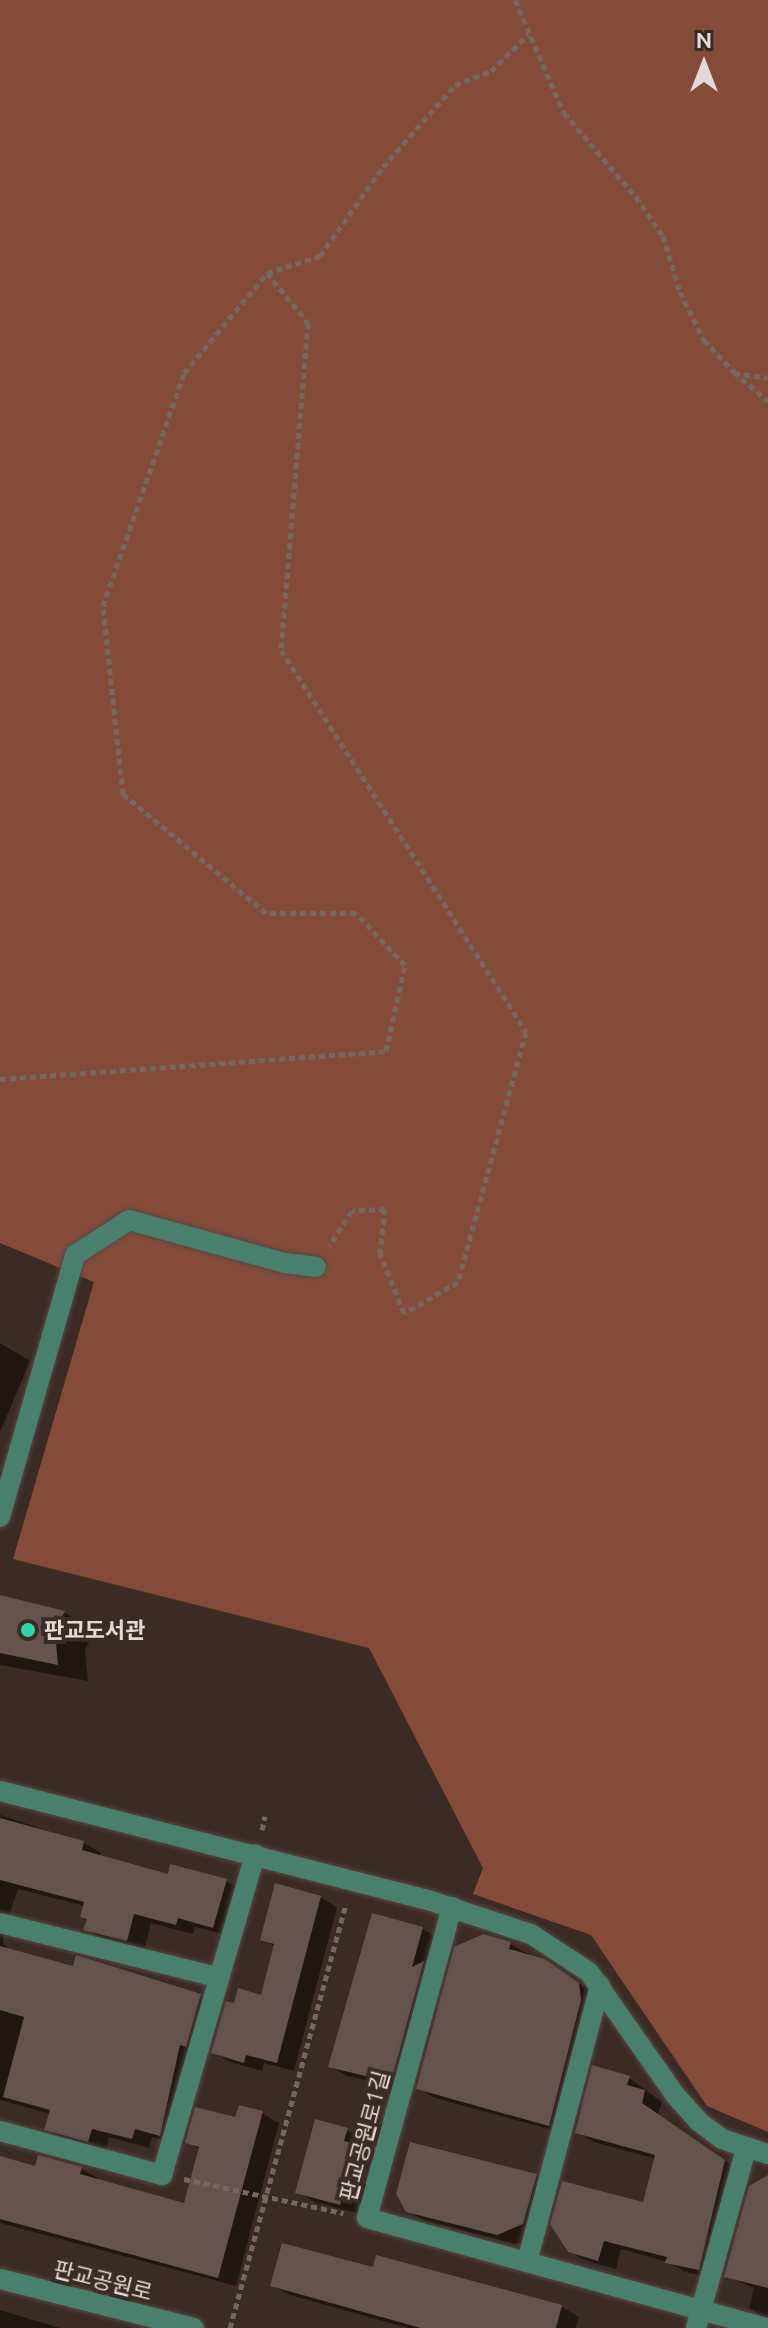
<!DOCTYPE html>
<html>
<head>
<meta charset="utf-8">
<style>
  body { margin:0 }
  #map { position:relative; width:768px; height:2328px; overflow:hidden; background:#3c2b25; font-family:Ubuntu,"Noto Sans KR",sans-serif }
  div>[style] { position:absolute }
  .forest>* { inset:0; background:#854b3a }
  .shadow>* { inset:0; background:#0007 }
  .building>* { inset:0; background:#66534d }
  .path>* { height:5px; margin-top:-2.5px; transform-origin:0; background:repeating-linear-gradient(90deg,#756661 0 6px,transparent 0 10px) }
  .roads { filter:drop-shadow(0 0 2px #574741) drop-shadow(0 0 2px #574741) }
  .minor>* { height:20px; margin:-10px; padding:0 10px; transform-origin:10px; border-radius:10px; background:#497f6d }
  .dots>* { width:22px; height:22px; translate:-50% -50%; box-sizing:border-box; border:4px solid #3c2b25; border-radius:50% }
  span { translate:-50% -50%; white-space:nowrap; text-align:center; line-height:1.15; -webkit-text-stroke:8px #3c2b25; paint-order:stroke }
  .poi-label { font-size:22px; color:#e5d9d6; font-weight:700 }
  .left { translate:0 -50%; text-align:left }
  .street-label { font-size:22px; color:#e5d9d6 }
  .north { position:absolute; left:664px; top:24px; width:80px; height:80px; -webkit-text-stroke:6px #3c2b25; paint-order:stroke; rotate:0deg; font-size:22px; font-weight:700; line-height:32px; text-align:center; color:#e5d9d6 }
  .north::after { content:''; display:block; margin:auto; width:28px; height:36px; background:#e5d9d6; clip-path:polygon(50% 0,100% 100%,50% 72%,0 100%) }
</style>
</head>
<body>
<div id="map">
  <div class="forest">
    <i style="clip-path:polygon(0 0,768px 0,768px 2132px,707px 2106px,591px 1935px,473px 1894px,483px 1868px,369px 1648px,13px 1559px,94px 1282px,0 1243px)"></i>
  </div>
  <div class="shadow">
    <i style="clip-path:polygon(0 1343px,30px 1361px,0 1432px)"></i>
    <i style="clip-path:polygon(0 1597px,65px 1613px,95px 1631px,85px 1650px,88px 1681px,0 1665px)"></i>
    <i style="clip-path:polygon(0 1815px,84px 1843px,101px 1853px,99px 1857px,169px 1876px,226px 1881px,243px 1891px,231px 1936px,195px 1927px,193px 1934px,151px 1923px,144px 1950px,103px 1939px,86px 1929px,89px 1919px,85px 1906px,18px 1889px,4px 1930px,3px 1943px,10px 1951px,200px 1996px,217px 2006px,177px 2144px,152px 2137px,149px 2148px,109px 2137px,106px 2150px,64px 2139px,47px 2129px,51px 2114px,0 2100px)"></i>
    <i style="clip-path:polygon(320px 1897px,337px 1907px,294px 2071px,264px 2063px,262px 2071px,230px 2062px,213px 2052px,235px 2005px,262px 1997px,275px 1947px,262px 1939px)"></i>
    <i style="clip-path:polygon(422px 1929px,439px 1938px,408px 2090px,347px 2076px,330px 2066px)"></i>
    <i style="clip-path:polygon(510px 1944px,595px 1992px,567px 2134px,435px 2098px,418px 2088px)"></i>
    <i style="clip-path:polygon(629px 2078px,662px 2102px,658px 2114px,742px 2172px,716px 2279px,685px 2272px,668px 2262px,621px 2249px,616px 2269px,587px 2261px,569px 2251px,644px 2204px,656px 2159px,594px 2142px,577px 2132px)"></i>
    <i style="clip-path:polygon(262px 2113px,279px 2123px,236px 2286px,0 2223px,0 2158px,36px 2168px,81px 2169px,98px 2178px,97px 2181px,185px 2206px,201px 2150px,187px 2142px,236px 2120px)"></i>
    <i style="clip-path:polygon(347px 2130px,364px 2140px,362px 2149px,373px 2156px,357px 2213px,315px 2202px,298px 2192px)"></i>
    <i style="clip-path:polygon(536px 2176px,553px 2186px,540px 2234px,516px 2244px,425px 2221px,407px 2211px)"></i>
    <i style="clip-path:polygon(768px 2178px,768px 2319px,749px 2308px,754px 2288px,726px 2276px)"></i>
    <i style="clip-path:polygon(378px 2257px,562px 2307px,579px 2317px,576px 2328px,408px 2328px,290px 2295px,272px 2285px,374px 2270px)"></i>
    <i style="clip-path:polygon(0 2310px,60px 2328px,0 2328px)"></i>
  </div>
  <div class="building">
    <i style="clip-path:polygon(0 1595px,65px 1611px,55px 1632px,58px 1665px,0 1653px)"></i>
    <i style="clip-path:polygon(0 1818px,84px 1841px,82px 1850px,168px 1874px,170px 1864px,227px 1879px,213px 1928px,178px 1918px,176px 1925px,134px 1914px,127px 1941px,83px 1930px,87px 1919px,80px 1917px,84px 1902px,0 1880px)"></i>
    <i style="clip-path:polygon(275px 1883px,321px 1896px,277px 2063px,246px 2055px,244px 2063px,211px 2053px,226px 2001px,234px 2003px,238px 1988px,261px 1995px,274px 1944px,260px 1940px)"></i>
    <i style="clip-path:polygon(372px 1913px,423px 1927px,412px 1967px,424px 1961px,391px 2082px,328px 2067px)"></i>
    <i style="clip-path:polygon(483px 1934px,511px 1942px,509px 1949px,545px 1959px,579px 1983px,581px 2000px,549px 2126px,416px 2089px,454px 1947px)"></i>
    <i style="clip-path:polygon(0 1946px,73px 1966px,76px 1955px,201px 1994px,186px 2047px,180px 2045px,160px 2136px,135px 2129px,132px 2139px,92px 2129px,88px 2142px,44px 2130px,50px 2110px,3px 2097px,24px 2017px,0 2010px)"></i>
    <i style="clip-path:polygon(592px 2065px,630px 2076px,627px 2085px,645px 2090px,642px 2103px,725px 2160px,699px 2270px,665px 2263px,667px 2257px,604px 2241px,598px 2261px,568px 2252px,550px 2224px,562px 2181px,643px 2202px,655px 2155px,575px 2133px)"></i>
    <i style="clip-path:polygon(239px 2105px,263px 2111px,218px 2278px,0 2219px,0 2156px,35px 2166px,38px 2155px,82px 2167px,80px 2174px,184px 2203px,199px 2147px,185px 2143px,195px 2107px,235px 2117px)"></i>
    <i style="clip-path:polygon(315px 2119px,348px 2128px,344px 2141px,357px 2144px,340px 2205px,295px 2193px)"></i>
    <i style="clip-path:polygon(410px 2142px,537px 2174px,523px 2224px,497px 2235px,406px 2212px,396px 2194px)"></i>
    <i style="clip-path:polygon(768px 2175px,768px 2288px,724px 2277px,749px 2186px)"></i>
    <i style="clip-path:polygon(282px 2243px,373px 2267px,376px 2255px,562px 2305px,556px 2328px,421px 2328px,270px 2286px)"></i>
  </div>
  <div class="path">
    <i style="left:515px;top:0;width:123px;rotate:66.6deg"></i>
    <i style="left:564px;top:113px;width:111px;rotate:49.4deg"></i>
    <i style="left:636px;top:197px;width:47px;rotate:55.3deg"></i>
    <i style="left:663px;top:236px;width:59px;rotate:73.1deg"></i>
    <i style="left:680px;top:292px;width:54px;rotate:63.4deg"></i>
    <i style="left:704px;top:340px;width:44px;rotate:46.8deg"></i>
    <i style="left:734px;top:372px;width:45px;rotate:40.5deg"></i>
    <i style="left:267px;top:273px;width:65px;rotate:50.6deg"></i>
    <i style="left:308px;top:323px;width:328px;rotate:94.7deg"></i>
    <i style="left:281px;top:650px;width:454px;rotate:57.3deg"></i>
    <i style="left:526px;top:1032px;width:259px;rotate:105.2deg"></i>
    <i style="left:458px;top:1282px;width:62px;rotate:150.1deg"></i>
    <i style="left:404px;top:1313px;width:64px;rotate:-112.1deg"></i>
    <i style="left:380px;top:1254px;width:45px;rotate:-83.7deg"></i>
    <i style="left:385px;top:1209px;width:33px;rotate:177deg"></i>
    <i style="left:352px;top:1211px;width:42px;rotate:123.3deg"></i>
    <i style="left:734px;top:373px;width:34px;rotate:8deg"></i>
    <i style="left:0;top:1079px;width:387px;rotate:-4.1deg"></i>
    <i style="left:386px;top:1051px;width:88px;rotate:-77.5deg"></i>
    <i style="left:405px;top:965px;width:71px;rotate:-133.3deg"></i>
    <i style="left:356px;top:913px;width:90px;rotate:180deg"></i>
    <i style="left:266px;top:913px;width:186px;rotate:-140.2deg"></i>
    <i style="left:123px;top:794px;width:189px;rotate:-96.1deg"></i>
    <i style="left:103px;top:606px;width:247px;rotate:-70.8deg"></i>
    <i style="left:184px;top:373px;width:130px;rotate:-50.3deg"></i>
    <i style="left:267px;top:273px;width:56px;rotate:-17.8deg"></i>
    <i style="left:320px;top:256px;width:109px;rotate:-54.7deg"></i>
    <i style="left:383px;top:167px;width:109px;rotate:-48.7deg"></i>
    <i style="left:455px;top:85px;width:39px;rotate:-21deg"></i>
    <i style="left:491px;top:71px;width:52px;rotate:-44.2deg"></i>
    <i style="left:262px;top:1830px;width:14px;rotate:-78deg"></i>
    <i style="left:184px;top:2179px;width:163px;rotate:12.1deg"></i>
    <i style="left:230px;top:2328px;width:439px;rotate:-74.7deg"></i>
  </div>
  <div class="roads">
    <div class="minor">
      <i style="left:0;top:1517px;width:273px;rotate:-74deg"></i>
      <i style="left:75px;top:1255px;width:64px;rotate:-32.9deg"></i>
      <i style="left:129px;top:1220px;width:162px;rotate:15.4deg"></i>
      <i style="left:285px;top:1263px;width:31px;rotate:7deg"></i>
      <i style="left:0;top:1791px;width:445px;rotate:14.3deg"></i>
      <i style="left:431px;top:1901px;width:105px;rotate:18.3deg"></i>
      <i style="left:531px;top:1934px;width:69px;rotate:33.2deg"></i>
      <i style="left:589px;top:1972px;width:150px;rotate:55deg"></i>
      <i style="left:675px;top:2095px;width:36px;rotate:48deg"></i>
      <i style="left:699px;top:2122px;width:29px;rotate:36deg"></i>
      <i style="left:722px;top:2139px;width:48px;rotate:18.1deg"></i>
      <i style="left:452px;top:1907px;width:322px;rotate:105.3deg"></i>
      <i style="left:367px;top:2218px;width:414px;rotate:15.4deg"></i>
      <i style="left:0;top:1923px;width:224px;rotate:14deg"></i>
      <i style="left:0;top:2131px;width:168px;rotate:15.2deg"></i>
      <i style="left:162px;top:2175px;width:334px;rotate:-73.8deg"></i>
      <i style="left:527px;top:2262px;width:286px;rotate:-75.2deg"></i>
      <i style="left:0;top:2279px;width:200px;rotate:14.2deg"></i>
      <i style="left:696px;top:2328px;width:186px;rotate:-74.4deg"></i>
    </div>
  </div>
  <div class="dots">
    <i style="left:28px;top:1630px;background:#2fd4aa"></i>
  </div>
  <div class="poi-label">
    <span class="left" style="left:44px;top:1630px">판교도서관</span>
  </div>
  <div class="street-label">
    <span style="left:364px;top:2136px;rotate:-75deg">판교공원로1길</span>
    <span style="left:103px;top:2280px;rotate:14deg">판교공원로</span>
  </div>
  <div class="north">N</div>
</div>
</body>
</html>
